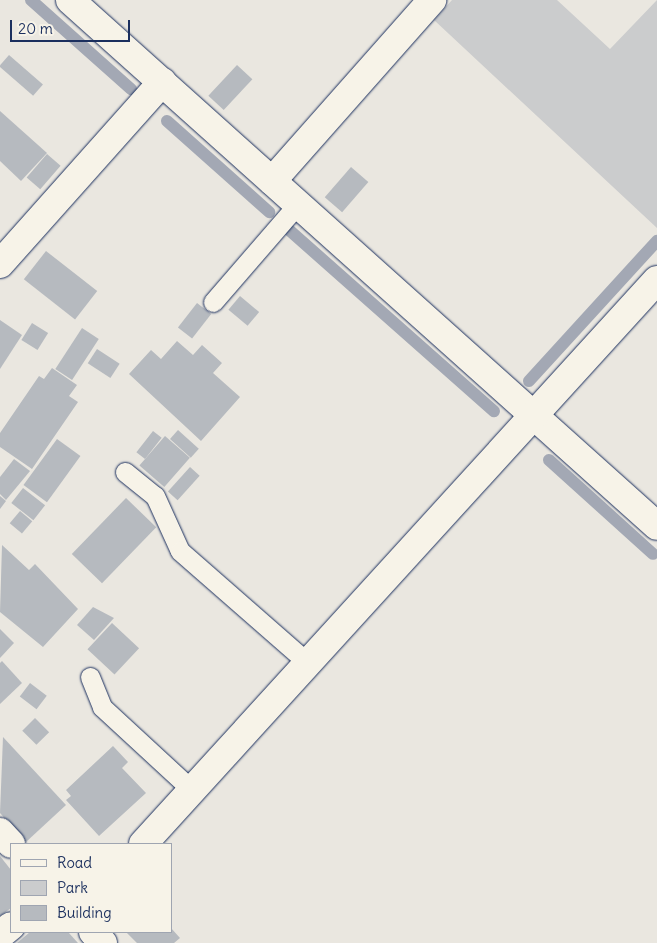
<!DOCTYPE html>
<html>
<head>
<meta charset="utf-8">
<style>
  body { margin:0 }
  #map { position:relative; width:657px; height:943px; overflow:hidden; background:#eae7e0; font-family:Delius,sans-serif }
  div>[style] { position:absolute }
  .green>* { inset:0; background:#cbcccd }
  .stream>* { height:12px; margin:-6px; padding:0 6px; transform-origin:6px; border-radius:6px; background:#a3a8b4 }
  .building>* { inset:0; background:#b6babf; transform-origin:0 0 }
  .roads { filter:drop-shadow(0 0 1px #1b2f5e) drop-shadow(0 0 1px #1b2f5e) }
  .service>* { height:19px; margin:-9.5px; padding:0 9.5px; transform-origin:9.5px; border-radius:9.5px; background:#f7f3e8 }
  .minor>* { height:28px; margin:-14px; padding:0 14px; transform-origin:14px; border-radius:14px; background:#f7f3e8 }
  span { translate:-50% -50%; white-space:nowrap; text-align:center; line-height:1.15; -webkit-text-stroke:4.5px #f7f3e8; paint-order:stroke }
  .legend { position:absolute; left:10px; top:843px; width:162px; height:90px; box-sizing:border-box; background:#f7f3e8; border:1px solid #9fa5b1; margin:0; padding:6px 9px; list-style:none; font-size:15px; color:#1b2f5e }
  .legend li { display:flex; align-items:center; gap:10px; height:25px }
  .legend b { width:25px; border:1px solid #9fa5b1 }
  .scale { position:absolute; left:10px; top:20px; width:120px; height:22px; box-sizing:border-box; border:2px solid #1b2f5e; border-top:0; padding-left:6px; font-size:15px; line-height:18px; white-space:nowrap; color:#1b2f5e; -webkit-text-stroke:4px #f7f3e8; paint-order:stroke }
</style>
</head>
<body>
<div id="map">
  <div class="green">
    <i style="clip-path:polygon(452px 0,557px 0,610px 49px,657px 0,657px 228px,434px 20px)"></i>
  </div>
  <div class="stream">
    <i style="left:31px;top:0;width:134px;rotate:41.7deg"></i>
    <i style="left:167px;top:121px;width:137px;rotate:41.7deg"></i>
    <i style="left:288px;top:229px;width:275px;rotate:41.5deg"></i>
    <i style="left:529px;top:381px;width:190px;rotate:-47.6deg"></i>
    <i style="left:549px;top:460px;width:140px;rotate:42.1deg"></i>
  </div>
  <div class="building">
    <i style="left:9px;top:55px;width:45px;height:15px;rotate:41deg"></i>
    <i style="left:237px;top:65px;width:21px;height:42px;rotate:43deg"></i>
    <i style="clip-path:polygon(0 111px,47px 153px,21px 181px,0 161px)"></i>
    <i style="left:47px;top:154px;width:18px;height:31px;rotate:41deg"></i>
    <i style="left:351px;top:167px;width:23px;height:40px;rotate:41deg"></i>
    <i style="left:46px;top:251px;width:65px;height:36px;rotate:38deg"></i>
    <i style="left:240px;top:296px;width:25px;height:18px;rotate:40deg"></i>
    <i style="left:197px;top:303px;width:18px;height:31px;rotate:38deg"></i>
    <i style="clip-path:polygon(0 320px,22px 335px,0 369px)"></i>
    <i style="left:32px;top:323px;width:19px;height:20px;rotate:32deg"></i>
    <i style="left:82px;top:328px;width:20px;height:49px;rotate:33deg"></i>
    <i style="clip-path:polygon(177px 341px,193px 355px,202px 345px,222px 363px,213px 373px,240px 397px,201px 441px,129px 374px,151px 350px,161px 359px)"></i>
    <i style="left:97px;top:349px;width:27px;height:17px;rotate:33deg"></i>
    <i style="clip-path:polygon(52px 368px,77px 385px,69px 396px,78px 402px,32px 469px,0 447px,0 433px,39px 376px,44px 379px)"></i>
    <i style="left:178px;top:430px;width:28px;height:12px;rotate:42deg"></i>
    <i style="left:153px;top:431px;width:11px;height:27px;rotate:38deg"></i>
    <i style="left:165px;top:436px;width:33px;height:39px;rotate:41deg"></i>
    <i style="left:57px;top:439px;width:29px;height:57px;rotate:36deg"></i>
    <i style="clip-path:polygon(14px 459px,30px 471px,6px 500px,0 494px,0 477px)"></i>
    <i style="left:190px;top:467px;width:13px;height:33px;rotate:42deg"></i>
    <i style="left:23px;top:488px;width:28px;height:19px;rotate:38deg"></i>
    <i style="clip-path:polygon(0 496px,6px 501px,0 509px)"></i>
    <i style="left:126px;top:498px;width:42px;height:78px;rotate:44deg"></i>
    <i style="left:20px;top:511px;width:16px;height:16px;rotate:40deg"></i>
    <i style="clip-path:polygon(2px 545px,29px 570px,35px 564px,78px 609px,43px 647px,0 612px)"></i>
    <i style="clip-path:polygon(93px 607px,114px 618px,94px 640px,77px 625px)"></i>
    <i style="left:112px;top:623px;width:37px;height:36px;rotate:43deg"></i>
    <i style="clip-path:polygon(0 629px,14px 643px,0 658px)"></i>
    <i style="clip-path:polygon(2px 661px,22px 683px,0 704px,0 663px)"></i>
    <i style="left:30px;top:683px;width:21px;height:17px;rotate:37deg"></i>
    <i style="left:35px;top:718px;width:20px;height:18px;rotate:45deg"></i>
    <i style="clip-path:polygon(3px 737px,66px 805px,26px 842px,0 813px)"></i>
    <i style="clip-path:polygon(113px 746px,128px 762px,122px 768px,146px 793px,99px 836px,66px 800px,71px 796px,66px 790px)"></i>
    <i style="clip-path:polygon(0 856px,11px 870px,11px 908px,0 916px)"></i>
    <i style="clip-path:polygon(171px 928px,180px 938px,174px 943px,137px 943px,126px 932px,171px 932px)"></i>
    <i style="clip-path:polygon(30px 932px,68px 932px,78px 943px,17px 943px)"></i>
  </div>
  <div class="roads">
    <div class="service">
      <i style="left:213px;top:302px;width:130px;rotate:-49.1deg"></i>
      <i style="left:125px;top:472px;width:38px;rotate:39deg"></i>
      <i style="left:155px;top:496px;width:60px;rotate:65.6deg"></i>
      <i style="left:180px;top:551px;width:171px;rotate:41.2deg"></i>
      <i style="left:90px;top:677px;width:32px;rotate:68deg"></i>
      <i style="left:102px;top:707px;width:122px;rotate:42.7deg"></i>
    </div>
    <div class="minor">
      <i style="left:70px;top:0;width:788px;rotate:41.86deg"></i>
      <i style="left:272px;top:181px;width:242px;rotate:-48.5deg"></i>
      <i style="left:0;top:264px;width:244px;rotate:-48.3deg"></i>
      <i style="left:0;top:832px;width:16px;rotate:47deg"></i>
      <i style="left:143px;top:844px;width:763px;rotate:-47.66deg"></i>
      <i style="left:93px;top:932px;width:15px;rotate:48deg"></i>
      <i style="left:0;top:935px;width:14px;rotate:-39deg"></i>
    </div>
  </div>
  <ul class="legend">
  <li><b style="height:6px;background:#f7f3e8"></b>Road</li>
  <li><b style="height:14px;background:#cbcccd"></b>Park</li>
  <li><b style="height:14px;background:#b6babf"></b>Building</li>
  </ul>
  <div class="scale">20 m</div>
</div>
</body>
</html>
